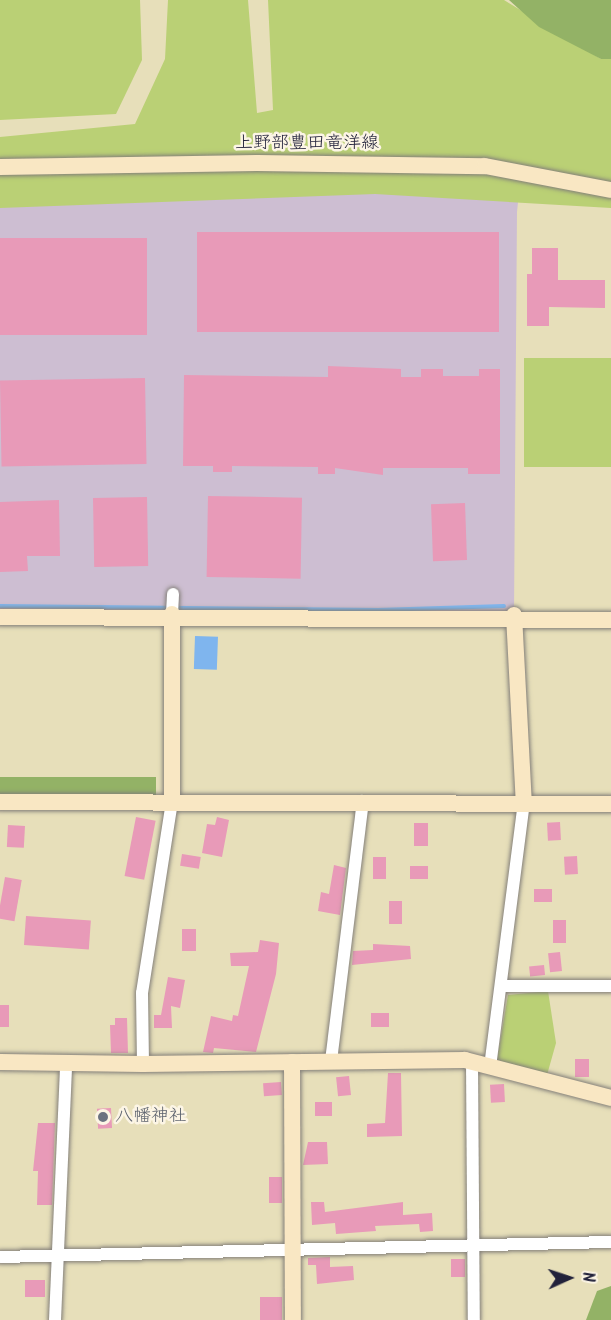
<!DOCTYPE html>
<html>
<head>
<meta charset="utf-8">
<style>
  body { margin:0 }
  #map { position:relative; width:611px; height:1320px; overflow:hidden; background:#e7dfba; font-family:Kalam,"Klee One",sans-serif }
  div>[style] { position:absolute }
  .industrial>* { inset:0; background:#cdbed2 }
  .green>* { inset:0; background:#bad075; transform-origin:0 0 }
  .forest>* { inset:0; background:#93b266; transform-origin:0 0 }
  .water>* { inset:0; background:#7fb5ee; transform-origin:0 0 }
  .stream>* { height:4px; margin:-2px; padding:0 2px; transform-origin:2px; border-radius:2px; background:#7fb5ee }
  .building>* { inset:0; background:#e89ab8; transform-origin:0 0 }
  .roads { filter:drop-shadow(0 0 2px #84807a) drop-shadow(0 0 2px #84807a) }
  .street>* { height:12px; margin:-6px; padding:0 6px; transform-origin:6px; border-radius:6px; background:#fff }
  .secondary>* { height:16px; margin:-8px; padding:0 8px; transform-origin:8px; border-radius:8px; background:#f9e7c3 }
  .dots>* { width:16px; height:16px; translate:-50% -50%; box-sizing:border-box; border:3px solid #fcf5e5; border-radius:50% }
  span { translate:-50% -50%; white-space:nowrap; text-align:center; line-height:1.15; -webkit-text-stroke:5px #fcf5e5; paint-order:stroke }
  .street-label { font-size:18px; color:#22223b }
  .worship-label { font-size:18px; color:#5b616d }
  .left { translate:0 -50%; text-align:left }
  .north { position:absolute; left:539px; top:1248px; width:60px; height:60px; -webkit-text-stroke:4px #fcf5e5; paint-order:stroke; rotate:87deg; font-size:16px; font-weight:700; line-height:24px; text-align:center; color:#22223b }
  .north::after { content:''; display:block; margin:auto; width:21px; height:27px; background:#22223b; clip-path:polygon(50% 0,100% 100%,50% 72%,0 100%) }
</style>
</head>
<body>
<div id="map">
  <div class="industrial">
    <i style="clip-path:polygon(0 142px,521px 173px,517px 212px,514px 615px,0 612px)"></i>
  </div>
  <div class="green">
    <i style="clip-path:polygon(0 0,140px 0,142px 60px,116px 114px,0 120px)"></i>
    <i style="clip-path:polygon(168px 0,248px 0,257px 113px,273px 110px,268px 0,504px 0,601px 59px,611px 59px,611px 208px,375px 194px,0 208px,0 137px,135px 124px,165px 59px)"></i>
    <i style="left:611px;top:358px;width:109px;height:87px;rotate:90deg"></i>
    <i style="clip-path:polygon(548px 991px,556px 1043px,547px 1075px,497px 1060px,508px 995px)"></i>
  </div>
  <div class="forest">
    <i style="clip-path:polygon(509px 0,611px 0,611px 59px,601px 59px,539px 27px)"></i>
    <i style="left:0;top:777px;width:156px;height:25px"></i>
    <i style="clip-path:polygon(611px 1286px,611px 1320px,586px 1320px,597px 1291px)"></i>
  </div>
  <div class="water">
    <i style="left:195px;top:636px;width:23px;height:33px;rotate:2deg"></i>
  </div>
  <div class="stream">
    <i style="left:0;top:606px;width:378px;rotate:0.6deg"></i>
    <i style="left:378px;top:610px;width:126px;rotate:-1.8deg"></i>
  </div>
  <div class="building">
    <i style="left:499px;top:232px;width:100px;height:302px;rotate:90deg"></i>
    <i style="left:0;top:238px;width:147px;height:97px"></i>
    <i style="clip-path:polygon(532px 248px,558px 248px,558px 280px,605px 280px,605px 308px,549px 307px,549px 326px,527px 326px,527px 274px,532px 274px)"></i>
    <i style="clip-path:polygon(328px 366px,401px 369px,401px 377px,421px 377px,421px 369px,443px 369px,443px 376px,479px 376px,479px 369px,500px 369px,500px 474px,468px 474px,468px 468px,383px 468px,383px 475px,335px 468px,335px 474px,318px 474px,318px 467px,232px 466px,232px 472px,213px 472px,213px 466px,183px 466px,184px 375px,328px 377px)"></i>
    <i style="left:145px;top:378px;width:86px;height:145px;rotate:89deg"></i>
    <i style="left:208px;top:496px;width:94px;height:81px;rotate:1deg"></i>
    <i style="left:147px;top:497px;width:69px;height:54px;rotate:89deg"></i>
    <i style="clip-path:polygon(59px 500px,60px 556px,27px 556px,28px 571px,0 572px,0 502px)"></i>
    <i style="left:465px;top:503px;width:57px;height:34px;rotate:88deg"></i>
    <i style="left:136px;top:817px;width:20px;height:60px;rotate:11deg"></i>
    <i style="clip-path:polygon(217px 817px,229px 820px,222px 857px,202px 853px,207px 824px,215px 825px)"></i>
    <i style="left:560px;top:822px;width:18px;height:13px;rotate:87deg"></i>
    <i style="left:428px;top:823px;width:23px;height:14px;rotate:90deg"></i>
    <i style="left:8px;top:825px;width:17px;height:22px;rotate:3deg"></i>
    <i style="left:182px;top:854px;width:19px;height:12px;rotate:9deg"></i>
    <i style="left:577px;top:856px;width:18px;height:13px;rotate:87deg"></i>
    <i style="left:373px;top:857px;width:13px;height:22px"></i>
    <i style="clip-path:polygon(334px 865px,346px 868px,340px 915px,318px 911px,321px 892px,329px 894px)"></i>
    <i style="left:428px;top:866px;width:13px;height:18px;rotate:90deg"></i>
    <i style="left:5px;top:877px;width:17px;height:42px;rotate:10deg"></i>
    <i style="left:552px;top:889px;width:13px;height:18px;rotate:90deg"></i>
    <i style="left:389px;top:901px;width:13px;height:23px"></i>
    <i style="left:26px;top:916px;width:65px;height:29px;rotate:4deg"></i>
    <i style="left:553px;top:920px;width:13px;height:23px"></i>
    <i style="left:182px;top:929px;width:14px;height:22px"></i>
    <i style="clip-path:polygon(260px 940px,279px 943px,276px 974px,256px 1052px,214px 1048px,213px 1053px,203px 1052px,211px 1016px,232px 1021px,233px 1015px,238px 1016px,249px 966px,231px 966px,230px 953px,258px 952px)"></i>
    <i style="clip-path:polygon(373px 944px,410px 946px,411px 959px,352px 965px,353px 951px,373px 950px)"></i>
    <i style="left:560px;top:952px;width:19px;height:12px;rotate:84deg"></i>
    <i style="left:544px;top:965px;width:10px;height:15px;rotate:84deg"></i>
    <i style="clip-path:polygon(168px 977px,185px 980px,180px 1008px,171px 1006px,172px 1028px,154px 1028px,154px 1015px,161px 1015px)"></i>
    <i style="left:0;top:1005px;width:9px;height:22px"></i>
    <i style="left:371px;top:1013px;width:18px;height:14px"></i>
    <i style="clip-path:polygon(115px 1018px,127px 1018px,128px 1053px,111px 1053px,110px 1025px,115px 1025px)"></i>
    <i style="left:575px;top:1059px;width:14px;height:18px"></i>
    <i style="clip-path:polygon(388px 1073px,401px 1073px,402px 1136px,367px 1137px,367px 1124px,385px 1123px)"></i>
    <i style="left:349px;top:1076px;width:19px;height:13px;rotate:84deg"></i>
    <i style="left:281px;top:1082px;width:13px;height:18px;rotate:86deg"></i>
    <i style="left:504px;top:1084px;width:18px;height:14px;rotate:87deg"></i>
    <i style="left:315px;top:1102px;width:17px;height:14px"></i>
    <i style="left:111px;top:1108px;width:20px;height:14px;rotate:87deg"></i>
    <i style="clip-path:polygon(38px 1123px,55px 1123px,52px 1205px,37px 1205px,38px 1171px,33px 1171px)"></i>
    <i style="clip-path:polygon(308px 1142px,327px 1142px,328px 1164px,303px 1165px)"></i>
    <i style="left:269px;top:1177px;width:13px;height:26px"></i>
    <i style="clip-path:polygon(311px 1202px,324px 1202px,325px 1212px,403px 1202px,403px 1215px,432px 1213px,433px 1231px,420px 1232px,419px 1224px,375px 1226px,376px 1231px,336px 1234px,335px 1223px,312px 1225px)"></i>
    <i style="clip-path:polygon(330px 1257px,330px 1267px,353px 1266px,354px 1280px,317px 1284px,316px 1265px,308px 1265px,308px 1258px)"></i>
    <i style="left:465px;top:1259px;width:18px;height:14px;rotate:90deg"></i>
    <i style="left:25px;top:1280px;width:20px;height:17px"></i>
    <i style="left:260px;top:1297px;width:22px;height:23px"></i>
  </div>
  <div class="roads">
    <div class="street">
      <i style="left:172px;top:614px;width:20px;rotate:-87deg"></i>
      <i style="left:501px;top:986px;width:110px"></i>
      <i style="left:331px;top:1061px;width:262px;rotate:-83deg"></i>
      <i style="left:472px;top:1062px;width:258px;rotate:89.6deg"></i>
      <i style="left:143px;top:1064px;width:71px;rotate:-90.8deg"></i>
      <i style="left:142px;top:993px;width:193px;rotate:-81.1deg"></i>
      <i style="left:490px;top:1067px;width:266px;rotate:-82.7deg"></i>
      <i style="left:0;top:1257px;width:611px;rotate:-1.41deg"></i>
      <i style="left:55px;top:1320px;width:256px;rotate:-87.5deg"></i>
    </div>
    <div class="secondary">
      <i style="left:0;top:167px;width:257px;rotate:-0.9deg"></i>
      <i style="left:257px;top:163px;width:228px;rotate:0.8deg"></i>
      <i style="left:485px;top:166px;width:128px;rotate:10.8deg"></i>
      <i style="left:514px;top:615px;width:188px;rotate:87deg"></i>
      <i style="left:0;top:617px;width:611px;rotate:0.28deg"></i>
      <i style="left:0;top:802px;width:611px;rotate:0.19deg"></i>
      <i style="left:172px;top:802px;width:188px;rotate:-90deg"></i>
      <i style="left:0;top:1062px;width:143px;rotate:0.8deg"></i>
      <i style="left:143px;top:1064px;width:322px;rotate:-0.7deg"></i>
      <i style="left:465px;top:1060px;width:151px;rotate:14.6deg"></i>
      <i style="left:292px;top:1062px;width:258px;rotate:89.8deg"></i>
    </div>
  </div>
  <div class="dots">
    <i style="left:103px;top:1117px;background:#6b7280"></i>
  </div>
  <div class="street-label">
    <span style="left:307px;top:144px">上野部豊田竜洋線</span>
  </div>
  <div class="worship-label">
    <span class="left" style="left:115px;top:1117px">八幡神社</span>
  </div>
  <div class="north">N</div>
</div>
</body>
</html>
